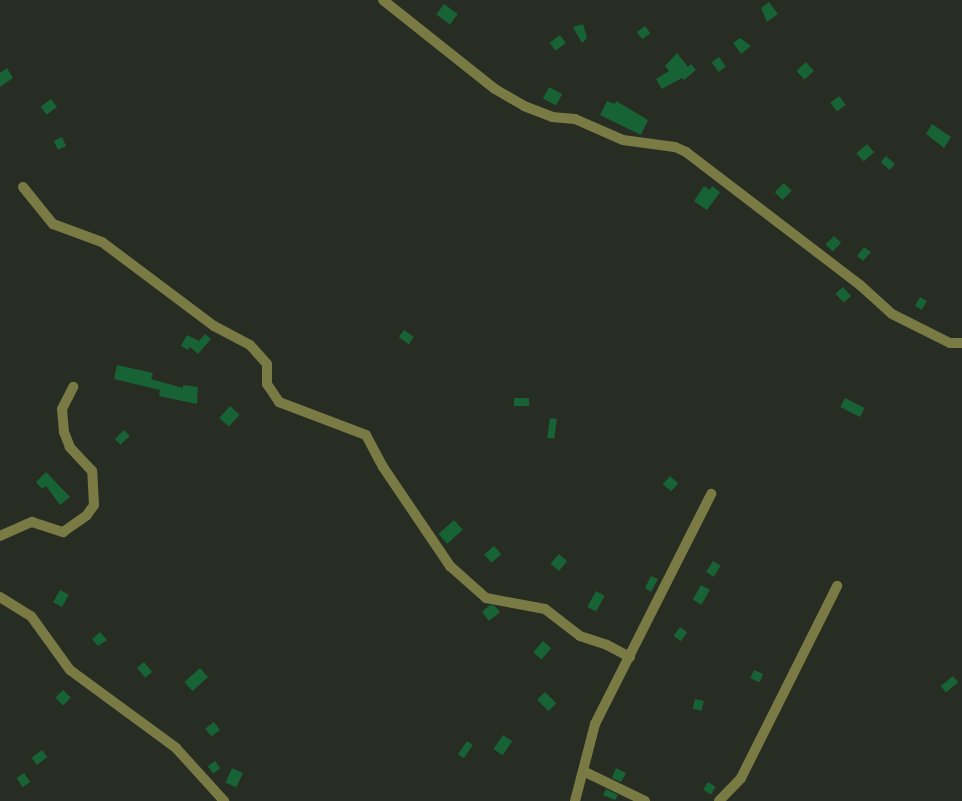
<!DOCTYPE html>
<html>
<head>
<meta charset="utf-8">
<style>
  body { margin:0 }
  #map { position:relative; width:962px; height:801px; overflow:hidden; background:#272d22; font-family:"Archivo Narrow",sans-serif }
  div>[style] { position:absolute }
  .building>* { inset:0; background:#176336; transform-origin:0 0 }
  .minor>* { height:10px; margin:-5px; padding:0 5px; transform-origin:5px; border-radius:5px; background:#7a7a45 }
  span { translate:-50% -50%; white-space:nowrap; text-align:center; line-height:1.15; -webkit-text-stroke:3px #121410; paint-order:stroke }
</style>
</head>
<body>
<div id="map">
  <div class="building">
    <i style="clip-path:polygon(769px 2px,778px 14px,767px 22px,761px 8px)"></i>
    <i style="left:444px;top:4px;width:17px;height:13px;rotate:36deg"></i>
    <i style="clip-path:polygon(583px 24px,587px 38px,582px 43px,573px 27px)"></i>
    <i style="left:645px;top:26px;width:9px;height:10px;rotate:54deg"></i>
    <i style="left:560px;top:35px;width:10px;height:13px;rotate:53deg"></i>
    <i style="clip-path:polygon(740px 38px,751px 46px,741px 54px,733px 43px)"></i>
    <i style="clip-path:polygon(677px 53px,688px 67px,691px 64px,696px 70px,684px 80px,682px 78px,662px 89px,656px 79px,669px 71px,665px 66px)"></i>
    <i style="left:719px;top:57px;width:12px;height:9px;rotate:55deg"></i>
    <i style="left:806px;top:62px;width:12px;height:13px;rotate:48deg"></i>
    <i style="clip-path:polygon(7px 68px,13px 78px,0 87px,0 73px)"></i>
    <i style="left:549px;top:87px;width:15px;height:13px;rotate:28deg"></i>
    <i style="left:839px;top:96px;width:11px;height:11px;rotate:52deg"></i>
    <i style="left:51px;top:99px;width:10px;height:13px;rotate:53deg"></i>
    <i style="clip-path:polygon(607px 101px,615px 104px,616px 101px,648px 120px,641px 135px,600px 115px)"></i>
    <i style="clip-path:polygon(932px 124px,951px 137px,944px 148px,926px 134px)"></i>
    <i style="left:62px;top:137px;width:10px;height:9px;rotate:66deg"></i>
    <i style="left:867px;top:144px;width:11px;height:14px;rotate:49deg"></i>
    <i style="left:886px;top:156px;width:12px;height:8px;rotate:42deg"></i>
    <i style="left:784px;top:183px;width:11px;height:13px;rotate:45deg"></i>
    <i style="clip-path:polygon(704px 186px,710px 190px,712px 186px,720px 192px,707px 210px,694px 201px)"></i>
    <i style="left:834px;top:236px;width:10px;height:12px;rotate:45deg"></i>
    <i style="clip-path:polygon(864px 247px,871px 252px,863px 261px,857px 256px)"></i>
    <i style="left:843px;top:287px;width:12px;height:10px;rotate:48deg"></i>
    <i style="left:920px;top:297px;width:8px;height:10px;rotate:30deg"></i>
    <i style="left:404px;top:330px;width:12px;height:9px;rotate:35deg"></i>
    <i style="clip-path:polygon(205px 334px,211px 339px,198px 354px,190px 347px,188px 350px,181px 346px,187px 335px,199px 341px)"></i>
    <i style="clip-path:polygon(117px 365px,153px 373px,151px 379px,183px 388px,183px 385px,198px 387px,197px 404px,159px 396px,160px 390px,114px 379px)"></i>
    <i style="left:514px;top:398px;width:15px;height:8px"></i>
    <i style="left:845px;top:398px;width:22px;height:10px;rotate:27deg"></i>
    <i style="left:230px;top:406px;width:13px;height:16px;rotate:42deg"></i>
    <i style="left:550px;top:418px;width:7px;height:20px;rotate:8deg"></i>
    <i style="left:124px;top:430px;width:8px;height:13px;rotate:45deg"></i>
    <i style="clip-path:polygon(46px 472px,70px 497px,60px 505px,46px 486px,42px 489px,36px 482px)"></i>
    <i style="left:670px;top:476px;width:11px;height:11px;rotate:41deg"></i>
    <i style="left:454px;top:520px;width:13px;height:21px;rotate:48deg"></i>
    <i style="left:494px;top:546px;width:11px;height:13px;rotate:49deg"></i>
    <i style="left:559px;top:554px;width:11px;height:13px;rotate:41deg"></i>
    <i style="left:713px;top:561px;width:9px;height:13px;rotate:32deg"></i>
    <i style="clip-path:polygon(651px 576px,658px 579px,651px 592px,645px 588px)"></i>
    <i style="left:701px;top:585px;width:10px;height:17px;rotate:29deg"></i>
    <i style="left:60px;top:590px;width:10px;height:14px;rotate:29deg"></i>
    <i style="left:596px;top:591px;width:10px;height:18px;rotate:29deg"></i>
    <i style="clip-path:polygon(490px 605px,495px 606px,500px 612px,489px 621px,482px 612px)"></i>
    <i style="left:680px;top:627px;width:9px;height:11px;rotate:36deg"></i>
    <i style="clip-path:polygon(100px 632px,107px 640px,98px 646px,92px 639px)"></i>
    <i style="left:543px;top:641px;width:11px;height:15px;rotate:41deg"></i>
    <i style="left:144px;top:662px;width:13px;height:9px;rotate:51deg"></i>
    <i style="left:200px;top:668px;width:12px;height:21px;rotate:48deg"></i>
    <i style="left:754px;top:670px;width:10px;height:9px;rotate:24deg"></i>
    <i style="left:953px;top:676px;width:8px;height:16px;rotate:50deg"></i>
    <i style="left:63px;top:690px;width:11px;height:11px;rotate:45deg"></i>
    <i style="left:545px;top:692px;width:16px;height:11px;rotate:45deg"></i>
    <i style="left:695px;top:699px;width:9px;height:10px;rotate:13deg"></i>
    <i style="left:214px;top:722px;width:10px;height:11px;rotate:53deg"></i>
    <i style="left:503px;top:735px;width:11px;height:17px;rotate:34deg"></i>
    <i style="left:467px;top:741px;width:7px;height:16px;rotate:34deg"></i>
    <i style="left:42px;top:750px;width:9px;height:13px;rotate:54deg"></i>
    <i style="left:215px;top:761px;width:9px;height:9px;rotate:54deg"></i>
    <i style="left:232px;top:768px;width:12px;height:16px;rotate:24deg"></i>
    <i style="clip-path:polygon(616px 768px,626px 773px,621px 782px,612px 778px)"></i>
    <i style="left:24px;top:773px;width:11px;height:9px;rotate:56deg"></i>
    <i style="left:708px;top:782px;width:9px;height:9px;rotate:32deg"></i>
    <i style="clip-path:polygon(606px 789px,618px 795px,615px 800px,603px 795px)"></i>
  </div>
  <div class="minor">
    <i style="left:383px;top:0;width:143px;rotate:38.5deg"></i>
    <i style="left:495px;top:89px;width:34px;rotate:30deg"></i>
    <i style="left:524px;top:106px;width:30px;rotate:21deg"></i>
    <i style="left:552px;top:117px;width:23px;rotate:5deg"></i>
    <i style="left:575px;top:119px;width:52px;rotate:23.6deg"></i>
    <i style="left:623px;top:140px;width:52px;rotate:7.7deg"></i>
    <i style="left:675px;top:147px;width:12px;rotate:24deg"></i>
    <i style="left:686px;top:152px;width:219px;rotate:37.4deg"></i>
    <i style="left:860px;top:285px;width:43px;rotate:42.2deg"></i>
    <i style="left:892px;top:314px;width:65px;rotate:26.6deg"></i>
    <i style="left:950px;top:343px;width:12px"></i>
    <i style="left:23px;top:187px;width:48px;rotate:51deg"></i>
    <i style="left:53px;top:224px;width:52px;rotate:20.2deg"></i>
    <i style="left:102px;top:242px;width:140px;rotate:36.9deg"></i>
    <i style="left:214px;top:326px;width:41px;rotate:27.8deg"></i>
    <i style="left:250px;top:345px;width:25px;rotate:48deg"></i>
    <i style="left:267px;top:364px;width:20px;rotate:90deg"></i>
    <i style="left:267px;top:384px;width:22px;rotate:56deg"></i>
    <i style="left:279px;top:402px;width:93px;rotate:20.8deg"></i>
    <i style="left:366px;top:435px;width:36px;rotate:62deg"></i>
    <i style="left:383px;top:467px;width:120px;rotate:55.9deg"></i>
    <i style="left:450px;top:566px;width:48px;rotate:41.6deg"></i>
    <i style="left:486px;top:598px;width:60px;rotate:10.6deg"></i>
    <i style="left:545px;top:609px;width:44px;rotate:37.6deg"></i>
    <i style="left:580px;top:636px;width:28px;rotate:18deg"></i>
    <i style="left:607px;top:645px;width:26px;rotate:28deg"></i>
    <i style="left:0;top:536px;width:35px;rotate:-24deg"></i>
    <i style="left:32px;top:522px;width:33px;rotate:18deg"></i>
    <i style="left:63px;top:532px;width:29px;rotate:-35deg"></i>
    <i style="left:87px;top:515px;width:12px;rotate:-55deg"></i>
    <i style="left:94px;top:505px;width:34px;rotate:-93deg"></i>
    <i style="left:92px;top:471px;width:33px;rotate:-133deg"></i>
    <i style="left:70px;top:447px;width:16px;rotate:-112deg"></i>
    <i style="left:64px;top:432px;width:23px;rotate:-95deg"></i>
    <i style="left:62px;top:409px;width:25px;rotate:-63deg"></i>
    <i style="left:0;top:597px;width:36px;rotate:32deg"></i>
    <i style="left:31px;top:616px;width:67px;rotate:54.2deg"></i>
    <i style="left:70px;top:670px;width:132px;rotate:36.3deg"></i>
    <i style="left:176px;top:748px;width:72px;rotate:47.8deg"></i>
    <i style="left:583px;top:771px;width:69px;rotate:25.8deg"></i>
    <i style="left:575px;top:801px;width:80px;rotate:-75.4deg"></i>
    <i style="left:595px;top:724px;width:258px;rotate:-63.2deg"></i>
    <i style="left:719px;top:801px;width:32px;rotate:-46deg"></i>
    <i style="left:741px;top:778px;width:215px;rotate:-63.4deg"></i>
  </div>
</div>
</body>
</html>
